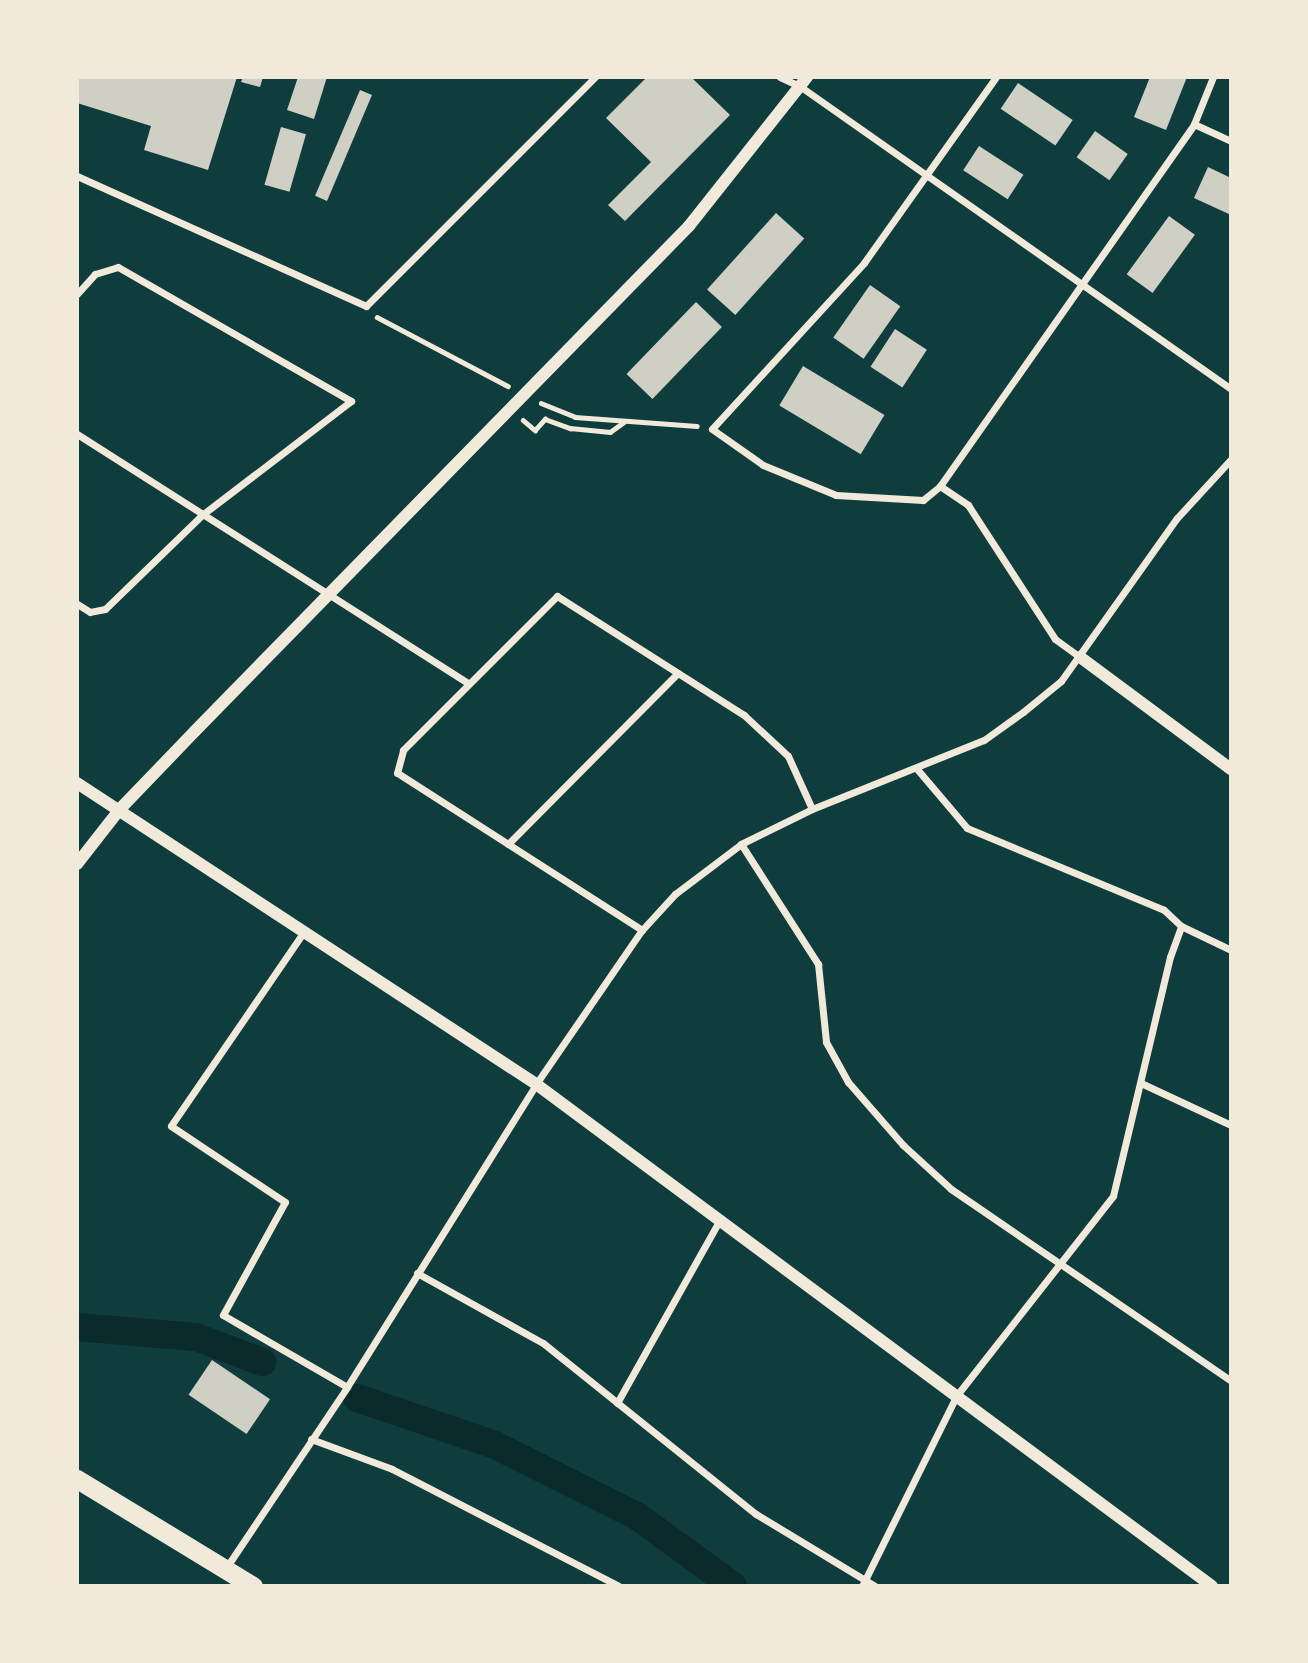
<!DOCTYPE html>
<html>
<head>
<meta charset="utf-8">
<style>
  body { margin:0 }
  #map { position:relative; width:1308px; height:1663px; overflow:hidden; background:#0f3d3e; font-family:Signika,sans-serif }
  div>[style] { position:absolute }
  .canal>* { height:28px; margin:-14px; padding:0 14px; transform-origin:14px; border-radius:14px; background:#0a2a2b }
  .building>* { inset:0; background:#cfcfc3; transform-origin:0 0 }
  .path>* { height:4.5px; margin:-2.25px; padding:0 2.25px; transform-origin:2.25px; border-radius:2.25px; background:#f1e9da }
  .minor>* { height:7px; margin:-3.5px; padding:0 3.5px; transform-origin:3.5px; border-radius:3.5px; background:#f1e9da }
  .tertiary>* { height:12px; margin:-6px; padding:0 6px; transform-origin:6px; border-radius:6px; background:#f1e9da }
  .trunk>* { height:19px; margin:-9.5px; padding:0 9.5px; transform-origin:9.5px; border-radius:9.5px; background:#f1e9da }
  span { translate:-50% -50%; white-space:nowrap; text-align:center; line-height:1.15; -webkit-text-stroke:7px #f1e9da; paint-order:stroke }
  .frame { position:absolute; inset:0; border:79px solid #f1e9da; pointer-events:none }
</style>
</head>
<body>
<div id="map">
  <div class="canal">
    <i style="left:77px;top:1327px;width:119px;rotate:4.8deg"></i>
    <i style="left:196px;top:1337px;width:71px;rotate:20.7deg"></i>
    <i style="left:357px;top:1398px;width:146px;rotate:18.8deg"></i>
    <i style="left:495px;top:1445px;width:159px;rotate:26.6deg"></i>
    <i style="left:637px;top:1516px;width:119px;rotate:36.1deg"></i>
  </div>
  <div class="building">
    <i style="clip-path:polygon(77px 77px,237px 77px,208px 170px,144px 150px,151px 126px,77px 103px)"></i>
    <i style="clip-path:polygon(243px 77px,263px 77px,260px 87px,241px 82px)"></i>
    <i style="clip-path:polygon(298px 77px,327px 77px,314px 119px,287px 110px)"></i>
    <i style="clip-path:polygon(647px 77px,691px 77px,730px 115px,625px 221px,608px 205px,651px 162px,606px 118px)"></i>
    <i style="clip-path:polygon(1150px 77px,1187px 77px,1166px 130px,1134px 117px)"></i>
    <i style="left:1018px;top:83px;width:66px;height:31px;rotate:34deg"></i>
    <i style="left:360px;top:90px;width:13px;height:115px;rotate:23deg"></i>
    <i style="left:281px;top:127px;width:26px;height:60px;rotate:16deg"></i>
    <i style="left:1095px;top:131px;width:40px;height:32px;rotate:35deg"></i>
    <i style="left:979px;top:146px;width:53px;height:29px;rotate:33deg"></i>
    <i style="clip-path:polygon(1208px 167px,1231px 178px,1231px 215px,1194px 198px)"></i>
    <i style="left:776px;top:213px;width:38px;height:103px;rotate:42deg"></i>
    <i style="left:1169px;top:216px;width:32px;height:72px;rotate:36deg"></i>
    <i style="left:870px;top:285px;width:37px;height:64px;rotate:35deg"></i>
    <i style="left:696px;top:302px;width:36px;height:100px;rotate:44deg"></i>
    <i style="left:895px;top:329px;width:38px;height:45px;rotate:33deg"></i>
    <i style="left:803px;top:366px;width:95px;height:46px;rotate:31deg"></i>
    <i style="left:212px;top:1360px;width:70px;height:42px;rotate:34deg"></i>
  </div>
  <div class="path">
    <i style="left:377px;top:317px;width:148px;rotate:27.8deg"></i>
    <i style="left:541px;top:403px;width:37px;rotate:22deg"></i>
    <i style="left:575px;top:417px;width:122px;rotate:4.2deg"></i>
    <i style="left:523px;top:420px;width:16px;rotate:40deg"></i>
    <i style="left:535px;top:430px;width:15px;rotate:-48deg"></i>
    <i style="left:545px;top:419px;width:27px;rotate:20deg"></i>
    <i style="left:570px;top:428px;width:40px;rotate:5.7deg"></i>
    <i style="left:610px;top:432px;width:17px;rotate:-36deg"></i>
  </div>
  <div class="minor">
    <i style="left:780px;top:77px;width:23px;rotate:25deg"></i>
    <i style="left:801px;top:87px;width:525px;rotate:35.08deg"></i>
    <i style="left:996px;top:77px;width:228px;rotate:125.4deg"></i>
    <i style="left:864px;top:263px;width:225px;rotate:132.5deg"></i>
    <i style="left:712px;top:429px;width:62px;rotate:35.2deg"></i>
    <i style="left:763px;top:465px;width:79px;rotate:22.3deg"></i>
    <i style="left:836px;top:495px;width:87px;rotate:3.3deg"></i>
    <i style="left:923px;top:500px;width:22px;rotate:-39deg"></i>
    <i style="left:940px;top:486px;width:442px;rotate:-54.9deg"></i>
    <i style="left:1194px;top:124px;width:51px;rotate:-68deg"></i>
    <i style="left:1194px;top:124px;width:41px;rotate:24.7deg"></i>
    <i style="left:77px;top:176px;width:317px;rotate:24.2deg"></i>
    <i style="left:366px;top:306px;width:324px;rotate:-45deg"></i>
    <i style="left:77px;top:294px;width:27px;rotate:-48deg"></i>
    <i style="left:95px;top:274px;width:24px;rotate:-17deg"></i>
    <i style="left:118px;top:267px;width:269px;rotate:29.9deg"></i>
    <i style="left:351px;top:401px;width:186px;rotate:142.6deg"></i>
    <i style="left:203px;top:514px;width:136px;rotate:135.9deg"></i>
    <i style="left:105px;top:609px;width:15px;rotate:169deg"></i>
    <i style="left:90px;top:612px;width:15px;rotate:-148deg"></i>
    <i style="left:77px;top:434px;width:462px;rotate:32.5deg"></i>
    <i style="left:940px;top:486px;width:34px;rotate:34deg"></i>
    <i style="left:968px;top:505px;width:160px;rotate:57deg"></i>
    <i style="left:1055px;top:639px;width:31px;rotate:36deg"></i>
    <i style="left:917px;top:769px;width:77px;rotate:49.7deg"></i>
    <i style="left:967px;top:828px;width:213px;rotate:22.6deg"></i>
    <i style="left:1164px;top:910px;width:23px;rotate:43deg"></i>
    <i style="left:508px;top:844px;width:241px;rotate:-45.2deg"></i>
    <i style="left:741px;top:844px;width:143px;rotate:57.3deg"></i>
    <i style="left:818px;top:964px;width:78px;rotate:84.1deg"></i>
    <i style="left:826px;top:1042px;width:46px;rotate:61.2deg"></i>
    <i style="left:848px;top:1082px;width:84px;rotate:48.9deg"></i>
    <i style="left:903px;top:1145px;width:65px;rotate:42.5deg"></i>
    <i style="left:951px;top:1189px;width:340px;rotate:34.4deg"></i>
    <i style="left:305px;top:930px;width:237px;rotate:124.4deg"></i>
    <i style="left:171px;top:1126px;width:137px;rotate:33.7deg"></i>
    <i style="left:285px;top:1202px;width:129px;rotate:118.8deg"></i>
    <i style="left:223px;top:1315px;width:143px;rotate:30.1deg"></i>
    <i style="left:642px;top:930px;width:291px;rotate:-147.3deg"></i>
    <i style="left:397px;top:773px;width:24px;rotate:-75deg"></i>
    <i style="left:403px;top:750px;width:218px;rotate:-45deg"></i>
    <i style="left:557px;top:596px;width:222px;rotate:32.5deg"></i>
    <i style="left:744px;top:715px;width:60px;rotate:43deg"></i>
    <i style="left:788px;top:756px;width:58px;rotate:65.6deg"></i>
    <i style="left:1143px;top:1084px;width:97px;rotate:25deg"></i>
    <i style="left:417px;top:1273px;width:144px;rotate:29.1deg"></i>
    <i style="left:543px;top:1343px;width:273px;rotate:38.8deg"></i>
    <i style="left:756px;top:1514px;width:139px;rotate:31.2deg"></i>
    <i style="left:617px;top:1403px;width:212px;rotate:-60.7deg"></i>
    <i style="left:311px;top:1439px;width:86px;rotate:20.3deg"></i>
    <i style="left:392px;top:1469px;width:255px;rotate:27.3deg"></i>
    <i style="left:226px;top:1568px;width:218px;rotate:-56.2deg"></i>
    <i style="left:347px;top:1387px;width:357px;rotate:-58deg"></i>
    <i style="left:536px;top:1084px;width:187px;rotate:-55.5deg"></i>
    <i style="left:642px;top:930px;width:49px;rotate:-47.5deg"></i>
    <i style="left:675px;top:894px;width:83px;rotate:-37.1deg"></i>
    <i style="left:741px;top:844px;width:79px;rotate:-26.2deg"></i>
    <i style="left:812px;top:809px;width:185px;rotate:-21.9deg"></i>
    <i style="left:984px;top:740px;width:48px;rotate:-35.7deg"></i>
    <i style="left:1023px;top:712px;width:49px;rotate:-39.2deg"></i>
    <i style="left:1061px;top:681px;width:200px;rotate:-54.6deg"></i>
    <i style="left:1177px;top:518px;width:80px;rotate:-47.5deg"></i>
    <i style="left:862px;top:1586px;width:213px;rotate:-63.6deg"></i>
    <i style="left:957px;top:1395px;width:253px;rotate:-51.9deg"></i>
    <i style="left:1113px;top:1196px;width:246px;rotate:-76.6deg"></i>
    <i style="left:1170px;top:957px;width:33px;rotate:-70deg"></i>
    <i style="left:1181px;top:926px;width:55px;rotate:25.6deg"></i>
  </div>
  <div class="tertiary">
    <i style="left:1080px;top:657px;width:188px;rotate:36.6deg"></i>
    <i style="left:77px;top:783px;width:549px;rotate:33.26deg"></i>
    <i style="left:536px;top:1084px;width:842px;rotate:36.6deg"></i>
    <i style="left:77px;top:864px;width:70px;rotate:-52deg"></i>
    <i style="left:120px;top:809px;width:108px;rotate:-46.1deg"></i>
    <i style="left:195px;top:731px;width:706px;rotate:-45.63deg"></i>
    <i style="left:689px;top:226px;width:190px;rotate:-51.6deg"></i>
  </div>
  <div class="trunk">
    <i style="left:77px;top:1479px;width:206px;rotate:31.3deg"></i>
  </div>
  <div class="frame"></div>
</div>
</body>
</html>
